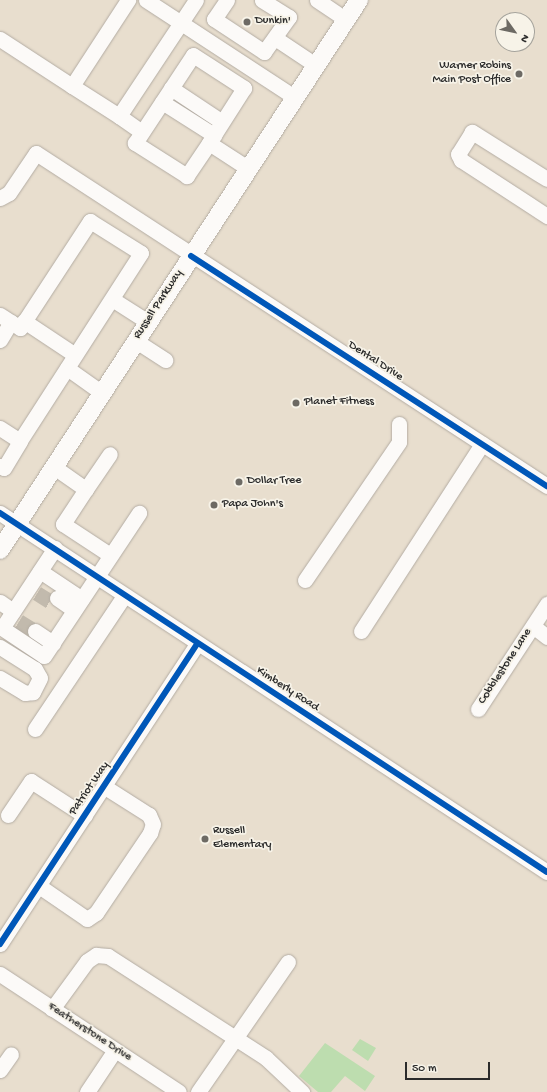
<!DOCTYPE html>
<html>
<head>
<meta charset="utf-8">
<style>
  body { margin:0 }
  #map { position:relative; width:547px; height:1092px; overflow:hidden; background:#e8dece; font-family:"Gochi Hand",sans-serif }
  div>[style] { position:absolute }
  .green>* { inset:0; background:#bdddaf }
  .minor-tunnel>* { height:15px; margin-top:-7.5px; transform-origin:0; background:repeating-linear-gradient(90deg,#c2baad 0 15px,transparent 0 23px) }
  .roads { filter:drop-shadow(0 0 1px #b3aca3) drop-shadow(0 0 1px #b3aca3) }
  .minor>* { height:15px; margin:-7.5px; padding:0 7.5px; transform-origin:7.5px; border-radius:7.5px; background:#fcfaf8 }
  .major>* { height:18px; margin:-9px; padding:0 9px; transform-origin:9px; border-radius:9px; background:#fcfaf8 }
  .cycleway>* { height:6px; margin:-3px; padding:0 3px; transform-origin:3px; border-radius:3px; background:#0057b8 }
  .dots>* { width:11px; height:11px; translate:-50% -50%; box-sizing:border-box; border:2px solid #f7f3e8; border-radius:50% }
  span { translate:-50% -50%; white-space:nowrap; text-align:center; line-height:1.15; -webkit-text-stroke:3.5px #f7f3e8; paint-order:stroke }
  .poi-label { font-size:12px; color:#2b2b2b }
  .left { translate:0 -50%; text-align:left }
  .right { translate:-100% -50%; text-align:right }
  .street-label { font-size:12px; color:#2b2b2b }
  .north { position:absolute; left:495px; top:12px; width:40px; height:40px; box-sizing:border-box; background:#f7f3e8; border:1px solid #a5a39c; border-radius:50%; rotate:123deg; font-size:11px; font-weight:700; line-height:16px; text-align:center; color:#2b2b2b }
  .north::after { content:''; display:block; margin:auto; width:14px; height:18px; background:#6d6a64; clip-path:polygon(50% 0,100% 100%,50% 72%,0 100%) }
  .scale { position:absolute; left:405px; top:1062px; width:85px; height:18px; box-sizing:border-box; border:2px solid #2b2b2b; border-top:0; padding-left:5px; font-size:12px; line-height:14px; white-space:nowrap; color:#2b2b2b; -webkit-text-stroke:3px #f7f3e8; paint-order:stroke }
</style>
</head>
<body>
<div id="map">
  <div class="green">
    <i style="clip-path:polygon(360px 1039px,376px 1048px,368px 1061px,352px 1050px)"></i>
    <i style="clip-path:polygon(325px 1043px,375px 1076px,365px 1091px,345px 1076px,331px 1092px,318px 1092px,299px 1076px)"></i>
  </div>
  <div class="minor-tunnel">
    <i style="left:37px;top:593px;width:19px;rotate:32deg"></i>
    <i style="left:19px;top:621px;width:19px;rotate:32deg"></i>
  </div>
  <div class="roads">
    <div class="minor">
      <i style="left:146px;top:0;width:179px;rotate:33.2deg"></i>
      <i style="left:227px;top:0;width:23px;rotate:124deg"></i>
      <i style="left:214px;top:19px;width:60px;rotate:33.4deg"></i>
      <i style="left:264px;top:52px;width:43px;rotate:-54.5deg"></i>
      <i style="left:289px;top:17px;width:32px;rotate:-148deg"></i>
      <i style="left:317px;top:0;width:36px;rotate:34deg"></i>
      <i style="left:275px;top:38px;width:50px;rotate:33.7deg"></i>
      <i style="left:0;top:39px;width:86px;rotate:33.1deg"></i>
      <i style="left:72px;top:86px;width:103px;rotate:-56.9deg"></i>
      <i style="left:72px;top:86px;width:56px;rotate:32.6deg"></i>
      <i style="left:119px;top:116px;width:139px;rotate:-56.4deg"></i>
      <i style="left:171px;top:88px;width:61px;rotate:33.7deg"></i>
      <i style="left:162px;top:102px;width:62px;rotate:32.4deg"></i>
      <i style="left:119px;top:116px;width:28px;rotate:35deg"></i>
      <i style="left:209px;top:143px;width:40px;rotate:124deg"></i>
      <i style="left:187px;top:176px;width:62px;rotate:-147.6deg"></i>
      <i style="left:135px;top:143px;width:105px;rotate:-56.6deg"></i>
      <i style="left:193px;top:55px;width:61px;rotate:32.9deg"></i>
      <i style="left:244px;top:88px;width:65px;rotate:122.5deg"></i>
      <i style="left:209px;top:143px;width:48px;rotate:33deg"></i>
      <i style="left:547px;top:179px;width:89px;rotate:-147.9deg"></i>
      <i style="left:472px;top:132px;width:26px;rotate:122deg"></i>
      <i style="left:458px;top:154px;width:7px;rotate:63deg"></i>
      <i style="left:461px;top:160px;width:103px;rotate:33.1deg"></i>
      <i style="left:0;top:198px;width:10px;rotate:-29deg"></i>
      <i style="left:9px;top:193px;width:48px;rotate:-56deg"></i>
      <i style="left:36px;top:153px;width:610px;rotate:33.09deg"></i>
      <i style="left:112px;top:299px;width:43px;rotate:32.6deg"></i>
      <i style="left:0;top:315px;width:24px;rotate:33deg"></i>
      <i style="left:20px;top:328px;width:128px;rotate:-56.8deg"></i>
      <i style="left:90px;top:221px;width:60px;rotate:32.1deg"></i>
      <i style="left:141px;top:253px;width:224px;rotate:122.8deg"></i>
      <i style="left:20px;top:441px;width:24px;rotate:-147deg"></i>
      <i style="left:24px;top:321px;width:61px;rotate:33.7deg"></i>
      <i style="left:0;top:340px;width:21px;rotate:-59deg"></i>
      <i style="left:136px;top:341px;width:35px;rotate:33deg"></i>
      <i style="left:67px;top:368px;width:43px;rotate:35.5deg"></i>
      <i style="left:0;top:466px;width:4px;rotate:27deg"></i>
      <i style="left:4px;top:468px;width:31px;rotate:-59deg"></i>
      <i style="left:54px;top:467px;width:39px;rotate:35deg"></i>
      <i style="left:86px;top:489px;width:42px;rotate:-55.6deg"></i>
      <i style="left:86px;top:489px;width:42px;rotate:123.3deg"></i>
      <i style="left:63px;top:524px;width:56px;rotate:33.4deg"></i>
      <i style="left:0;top:513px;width:654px;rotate:33.28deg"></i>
      <i style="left:55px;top:548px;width:96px;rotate:123.5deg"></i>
      <i style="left:2px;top:628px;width:50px;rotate:33.7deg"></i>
      <i style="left:44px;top:656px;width:172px;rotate:-56.4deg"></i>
      <i style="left:40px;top:571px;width:50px;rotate:33.7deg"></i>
      <i style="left:305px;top:580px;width:167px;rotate:-55.7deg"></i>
      <i style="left:399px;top:442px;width:18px;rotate:-90deg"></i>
      <i style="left:57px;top:598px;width:21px;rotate:35deg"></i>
      <i style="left:0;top:602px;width:16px;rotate:35deg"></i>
      <i style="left:533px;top:626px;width:18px;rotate:38deg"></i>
      <i style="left:35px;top:631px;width:22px;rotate:34deg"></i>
      <i style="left:361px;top:631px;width:223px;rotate:-57.1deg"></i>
      <i style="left:0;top:647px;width:41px;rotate:32.2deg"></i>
      <i style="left:35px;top:669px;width:10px;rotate:61deg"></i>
      <i style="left:40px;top:678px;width:16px;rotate:117deg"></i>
      <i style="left:33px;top:692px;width:8px;rotate:173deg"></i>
      <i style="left:25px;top:693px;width:29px;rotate:-149deg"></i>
      <i style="left:478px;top:709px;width:126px;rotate:-56.7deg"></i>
      <i style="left:35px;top:729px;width:160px;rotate:-56.2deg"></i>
      <i style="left:8px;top:815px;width:41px;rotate:-55.9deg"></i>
      <i style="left:31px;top:781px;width:64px;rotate:32.9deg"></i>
      <i style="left:39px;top:886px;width:58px;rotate:34.5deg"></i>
      <i style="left:87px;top:919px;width:11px;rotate:-34deg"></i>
      <i style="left:96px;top:913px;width:97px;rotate:-56deg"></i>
      <i style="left:150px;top:833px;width:9px;rotate:-72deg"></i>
      <i style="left:153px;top:824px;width:10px;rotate:-114deg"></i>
      <i style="left:149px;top:815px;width:52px;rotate:-147.5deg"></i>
      <i style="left:0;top:944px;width:359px;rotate:-56.7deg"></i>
      <i style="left:0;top:974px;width:214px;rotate:33.4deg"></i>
      <i style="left:52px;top:1009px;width:59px;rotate:-53.9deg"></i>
      <i style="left:87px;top:961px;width:11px;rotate:-34deg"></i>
      <i style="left:96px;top:955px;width:12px;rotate:5deg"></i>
      <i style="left:108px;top:956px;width:188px;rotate:32.8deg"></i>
      <i style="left:266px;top:1058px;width:50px;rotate:43.4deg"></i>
      <i style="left:0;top:1070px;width:19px;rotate:-55deg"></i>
      <i style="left:87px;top:1092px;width:50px;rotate:-56.3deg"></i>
      <i style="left:198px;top:1092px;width:158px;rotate:-55.3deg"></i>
    </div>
    <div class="major">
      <i style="left:0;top:550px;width:657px;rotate:-56.87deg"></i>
    </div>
  </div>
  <div class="cycleway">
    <i style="left:191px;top:256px;width:424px;rotate:32.9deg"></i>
    <i style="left:0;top:513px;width:654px;rotate:33.28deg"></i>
    <i style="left:0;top:944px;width:359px;rotate:-56.7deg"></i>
  </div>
  <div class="dots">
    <i style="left:247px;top:22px;background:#6d6a64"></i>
    <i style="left:519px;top:74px;background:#6d6a64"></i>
    <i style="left:296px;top:403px;background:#6d6a64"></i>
    <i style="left:239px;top:482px;background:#6d6a64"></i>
    <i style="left:214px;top:505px;background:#6d6a64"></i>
    <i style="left:205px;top:839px;background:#6d6a64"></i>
  </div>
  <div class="poi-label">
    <span class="left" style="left:255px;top:22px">Dunkin'</span>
    <span class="right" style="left:511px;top:74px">Warner Robins<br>Main Post Office</span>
    <span class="left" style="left:304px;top:403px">Planet Fitness</span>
    <span class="left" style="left:247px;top:482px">Dollar Tree</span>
    <span class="left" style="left:222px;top:505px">Papa John's</span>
    <span class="left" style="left:213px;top:839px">Russell<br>Elementary</span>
  </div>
  <div class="street-label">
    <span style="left:159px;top:305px;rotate:-57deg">Russell Parkway</span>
    <span style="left:375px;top:362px;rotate:33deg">Dental Drive</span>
    <span style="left:506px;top:667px;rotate:-57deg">Cobblestone Lane</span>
    <span style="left:287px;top:690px;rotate:33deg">Kimberly Road</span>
    <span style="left:90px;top:789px;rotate:-56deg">Patriot Way</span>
    <span style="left:89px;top:1033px;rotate:33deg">Featherstone Drive</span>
  </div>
  <div class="north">N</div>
  <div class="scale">50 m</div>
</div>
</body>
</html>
